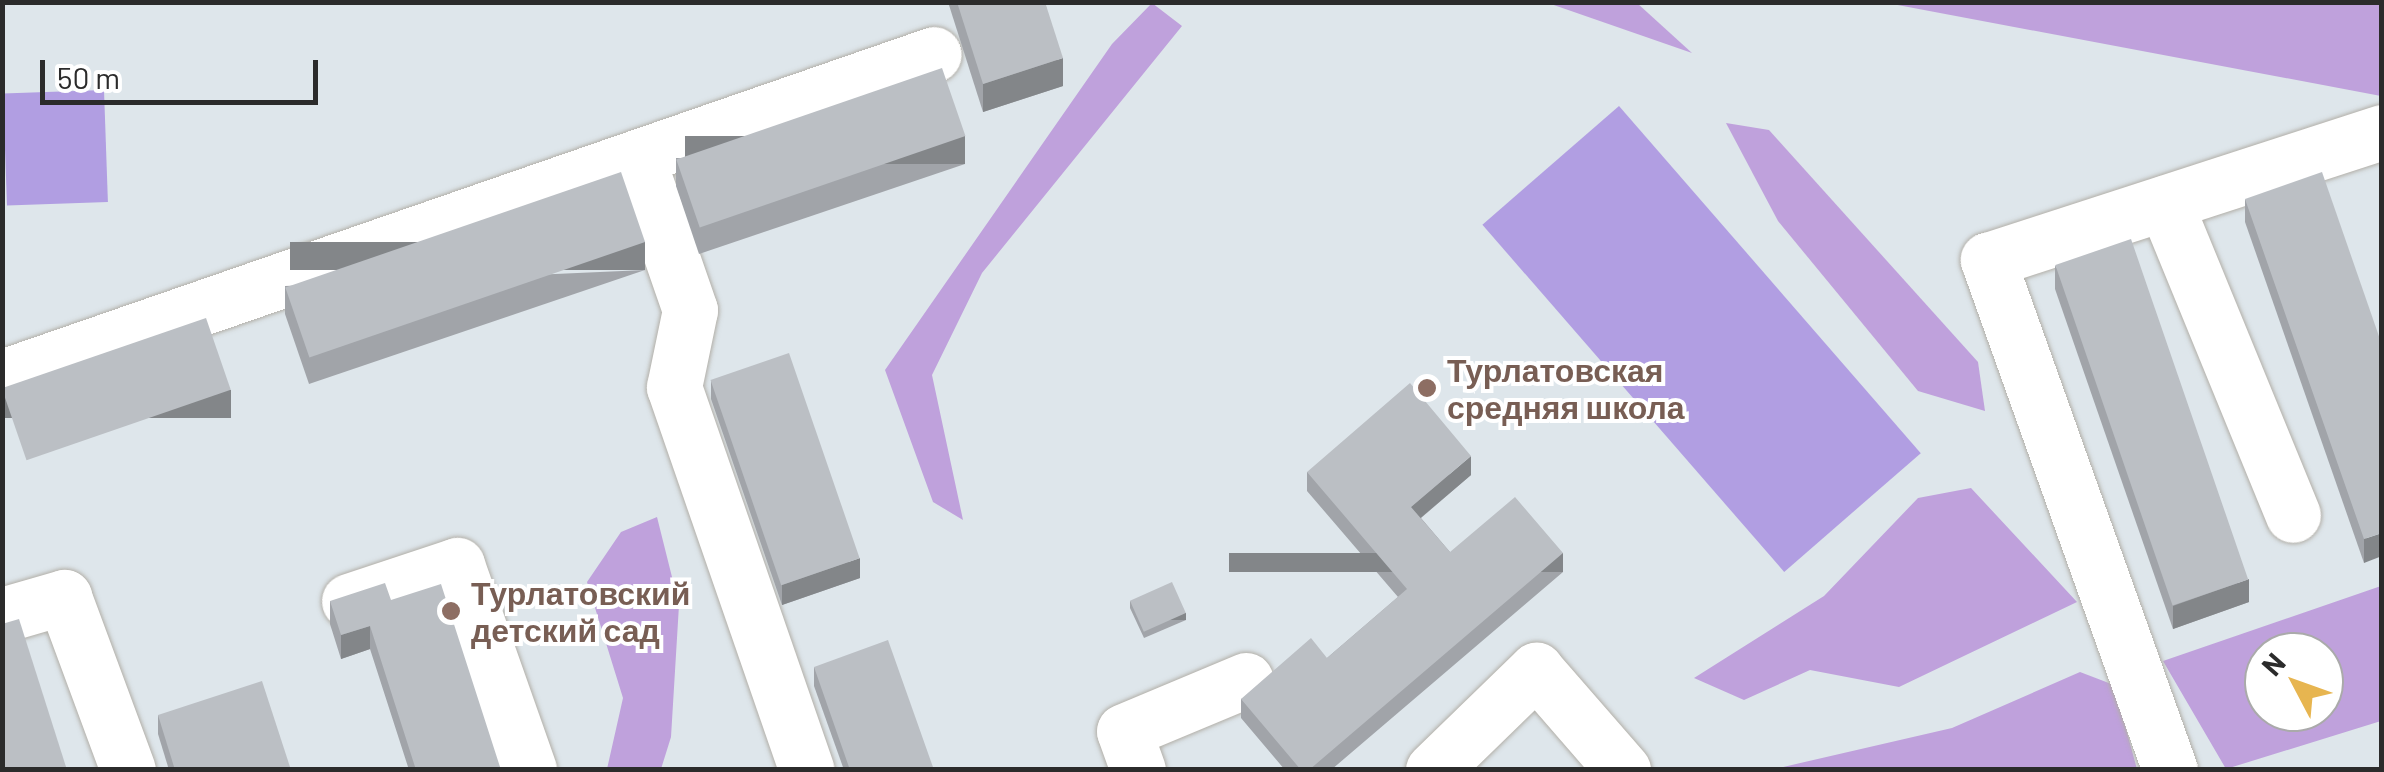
<!DOCTYPE html>
<html>
<head>
<meta charset="utf-8">
<style>
  body { margin:0 }
  #map { position:relative; width:2384px; height:772px; overflow:hidden; background:#dee6eb; font-family:Barlow,sans-serif }
  div>[style] { position:absolute }
  .green>* { inset:0; background:#bfa1dc }
  .pitch>* { inset:0; background:#b19ee2; transform-origin:0 0 }
  .roads { filter:drop-shadow(0 0 2px #b2afa8) drop-shadow(0 0 2px #b2afa8) }
  .minor>* { height:55px; margin:-27.5px; padding:0 27.5px; transform-origin:27.5px; border-radius:27.5px; background:#fff }
  .wall>* { inset:0; background:#a1a4a9 }
  .shaded-wall>* { inset:0; background:#838689; transform-origin:0 0 }
  .building>* { inset:0; background:#bbbfc4; transform-origin:0 0 }
  .dots>* { width:28px; height:28px; translate:-50% -50%; box-sizing:border-box; border:5px solid #fff; border-radius:50% }
  span { translate:-50% -50%; white-space:nowrap; text-align:center; line-height:1.15; -webkit-text-stroke:8px #fff; paint-order:stroke }
  .education-label { font-size:32px; color:#785e54; font-weight:700 }
  .left { translate:0 -50%; text-align:left }
  .frame { position:absolute; inset:0; border:5px solid #2b2b2b; pointer-events:none }
  .north { position:absolute; left:2244px; top:632px; width:100px; height:100px; box-sizing:border-box; background:#fff; border:2px solid #aaa; border-radius:50%; rotate:311deg; font-size:28px; font-weight:700; line-height:40px; text-align:center; color:#2b2b2b }
  .north::after { content:''; display:block; margin:auto; width:35px; height:45px; background:#e7b550; clip-path:polygon(50% 0,100% 100%,50% 72%,0 100%) }
  .scale { position:absolute; left:40px; top:60px; width:278px; height:45px; box-sizing:border-box; border:5px solid #2b2b2b; border-top:0; padding-left:12px; font-size:30px; line-height:35px; white-space:nowrap; color:#2b2b2b; -webkit-text-stroke:8px #fff; paint-order:stroke }
</style>
</head>
<body>
<div id="map">
  <div class="green">
    <i style="clip-path:polygon(1152px 3px,1182px 26px,982px 273px,932px 375px,963px 520px,933px 502px,885px 370px,1112px 44px)"></i>
    <i style="clip-path:polygon(1548px 3px,1637px 3px,1692px 53px)"></i>
    <i style="clip-path:polygon(1887px 3px,2381px 3px,2381px 96px)"></i>
    <i style="clip-path:polygon(1726px 123px,1769px 130px,1978px 362px,1985px 411px,1918px 391px,1778px 221px)"></i>
    <i style="clip-path:polygon(1971px 488px,2077px 602px,1899px 687px,1810px 670px,1744px 700px,1694px 678px,1824px 596px,1918px 498px)"></i>
    <i style="clip-path:polygon(657px 517px,679px 605px,671px 737px,661px 769px,607px 769px,623px 698px,587px 582px,621px 532px)"></i>
    <i style="clip-path:polygon(evenodd,2381px 586px,2381px 721px,2226px 769px,2163px 661px,2381px 586px,2324px 652px,2324px 712px,2264px 712px,2264px 652px,2324px 652px)"></i>
    <i style="clip-path:polygon(2080px 672px,2114px 685px,2137px 769px,1770px 770px,1952px 728px)"></i>
  </div>
  <div class="pitch">
    <i style="left:104px;top:90px;width:112px;height:101px;rotate:88deg"></i>
    <i style="left:1619px;top:106px;width:460px;height:181px;rotate:49deg"></i>
  </div>
  <div class="roads">
    <div class="minor">
      <i style="left:637px;top:157px;width:162px;rotate:70.9deg"></i>
      <i style="left:690px;top:310px;width:79px;rotate:101.7deg"></i>
      <i style="left:674px;top:387px;width:405px;rotate:70.9deg"></i>
      <i style="left:2165px;top:203px;width:337px;rotate:67.7deg"></i>
      <i style="left:2px;top:377px;width:986px;rotate:-19.11deg"></i>
      <i style="left:349px;top:601px;width:114px;rotate:-18.4deg"></i>
      <i style="left:457px;top:565px;width:217px;rotate:70.6deg"></i>
      <i style="left:2px;top:615px;width:65px;rotate:-16.2deg"></i>
      <i style="left:64px;top:597px;width:184px;rotate:69.7deg"></i>
      <i style="left:1138px;top:770px;width:41px;rotate:-109.7deg"></i>
      <i style="left:1124px;top:731px;width:132px;rotate:-22.7deg"></i>
      <i style="left:1433px;top:770px;width:144px;rotate:-44.2deg"></i>
      <i style="left:1536px;top:670px;width:133px;rotate:49deg"></i>
      <i style="left:2170px;top:770px;width:542px;rotate:-109.64deg"></i>
      <i style="left:1988px;top:260px;width:414px;rotate:-18deg"></i>
    </div>
  </div>
  <div class="wall">
    <i style="clip-path:polygon(948px 2px,1045px 2px,1063px 86px,983px 112px)"></i>
    <i style="clip-path:polygon(676px 158px,965px 164px,699px 254px,676px 186px)"></i>
    <i style="clip-path:polygon(2245px 199px,2382px 345px,2364px 563px,2245px 222px)"></i>
    <i style="clip-path:polygon(2055px 265px,2249px 602px,2173px 629px,2055px 289px)"></i>
    <i style="clip-path:polygon(645px 270px,309px 384px,285px 314px,285px 286px)"></i>
    <i style="clip-path:polygon(711px 380px,860px 578px,782px 605px,711px 399px)"></i>
    <i style="clip-path:polygon(1307px 472px,1471px 475px,1421px 518px,1450px 552px,1563px 572px,1331px 770px,1285px 770px,1241px 718px,1241px 699px,1327px 658px,1398px 597px,1307px 491px)"></i>
    <i style="clip-path:polygon(391px 600px,501px 770px,409px 770px,370px 649px,341px 659px,330px 624px,330px 601px)"></i>
    <i style="clip-path:polygon(1130px 601px,1186px 620px,1144px 638px,1130px 608px)"></i>
    <i style="clip-path:polygon(814px 667px,934px 770px,844px 770px,814px 686px)"></i>
    <i style="clip-path:polygon(158px 715px,291px 770px,169px 770px,158px 734px)"></i>
  </div>
  <div class="shaded-wall">
    <i style="clip-path:polygon(1063px 58px,1063px 86px,983px 112px,983px 84px)"></i>
    <i style="left:965px;top:136px;width:28px;height:280px;rotate:90deg"></i>
    <i style="left:645px;top:242px;width:28px;height:355px;rotate:90deg"></i>
    <i style="left:231px;top:390px;width:28px;height:242px;rotate:90deg"></i>
    <i style="clip-path:polygon(1471px 456px,1471px 475px,1411px 526px,1411px 507px)"></i>
    <i style="clip-path:polygon(2382px 533px,2382px 556px,2364px 563px,2364px 539px)"></i>
    <i style="left:1563px;top:553px;width:19px;height:334px;rotate:90deg"></i>
    <i style="clip-path:polygon(860px 558px,860px 578px,782px 605px,782px 585px)"></i>
    <i style="clip-path:polygon(2249px 579px,2249px 602px,2173px 629px,2173px 606px)"></i>
    <i style="left:1186px;top:613px;width:7px;height:46px;rotate:90deg"></i>
    <i style="clip-path:polygon(370px 626px,370px 649px,341px 659px,341px 635px)"></i>
  </div>
  <div class="building">
    <i style="clip-path:polygon(957px 2px,1045px 2px,1063px 58px,983px 84px)"></i>
    <i style="left:942px;top:68px;width:72px;height:281px;rotate:71deg"></i>
    <i style="left:621px;top:172px;width:74px;height:355px;rotate:71deg"></i>
    <i style="clip-path:polygon(2322px 172px,2382px 345px,2382px 533px,2364px 539px,2245px 199px)"></i>
    <i style="left:2131px;top:239px;width:360px;height:80px;rotate:71deg"></i>
    <i style="left:206px;top:318px;width:76px;height:216px;rotate:71deg"></i>
    <i style="left:789px;top:353px;width:217px;height:83px;rotate:71deg"></i>
    <i style="clip-path:polygon(1410px 383px,1471px 456px,1411px 507px,1450px 552px,1515px 497px,1563px 553px,1309px 770px,1301px 770px,1241px 699px,1311px 638px,1327px 658px,1407px 589px,1307px 472px)"></i>
    <i style="left:1172px;top:582px;width:34px;height:46px;rotate:66deg"></i>
    <i style="clip-path:polygon(385px 583px,391px 600px,441px 584px,501px 770px,416px 770px,370px 626px,341px 635px,330px 601px)"></i>
    <i style="clip-path:polygon(19px 619px,67px 770px,2px 770px,2px 624px)"></i>
    <i style="clip-path:polygon(888px 640px,934px 770px,850px 770px,814px 667px)"></i>
    <i style="clip-path:polygon(262px 681px,291px 770px,175px 770px,158px 715px)"></i>
  </div>
  <div class="dots">
    <i style="left:1427px;top:388px;background:#8d6e63"></i>
    <i style="left:451px;top:611px;background:#8d6e63"></i>
  </div>
  <div class="education-label">
    <span class="left" style="left:1447px;top:388px">Турлатовская<br>средняя школа</span>
    <span class="left" style="left:471px;top:611px">Турлатовский<br>детский сад</span>
  </div>
  <div class="frame"></div>
  <div class="north">N</div>
  <div class="scale">50 m</div>
</div>
</body>
</html>
